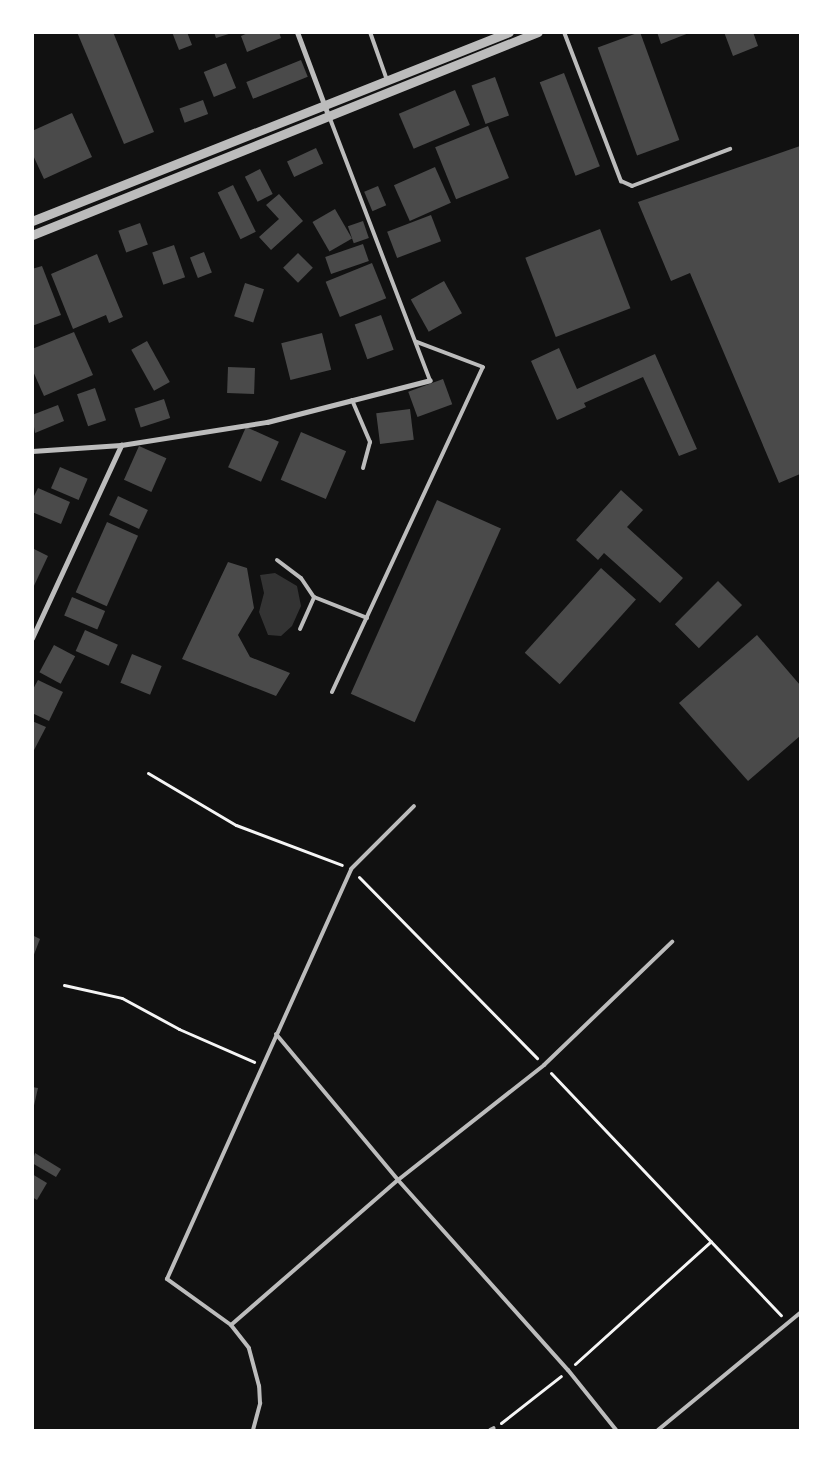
<!DOCTYPE html>
<html>
<head>
<meta charset="utf-8">
<style>
  body { margin:0 }
  #map { position:relative; width:833px; height:1463px; overflow:hidden; background:#111; font-family:"Source Sans 3",sans-serif }
  div>[style] { position:absolute }
  .water>* { inset:0; background:#333 }
  .building>* { inset:0; background:#4a4a4a; transform-origin:0 0 }
  .path>* { height:3px; margin:-1.5px; padding:0 1.5px; transform-origin:1.5px; border-radius:1.5px; background:#f5f5f5 }
  .service>* { height:4px; margin:-2px; padding:0 2px; transform-origin:2px; border-radius:2px; background:#bcbcbc }
  .minor>* { height:5px; margin:-2.5px; padding:0 2.5px; transform-origin:2.5px; border-radius:2.5px; background:#bcbcbc }
  .tertiary>* { height:9px; margin:-4.5px; padding:0 4.5px; transform-origin:4.5px; border-radius:4.5px; background:#bcbcbc }
  span { translate:-50% -50%; white-space:nowrap; text-align:center; line-height:1.15; -webkit-text-stroke:5px #fff; paint-order:stroke }
  .frame { position:absolute; inset:0; border:34px solid #fff; pointer-events:none }
</style>
</head>
<body>
<div id="map">
  <div class="water">
    <i style="clip-path:polygon(275px 573px,297px 586px,301px 606px,292px 626px,281px 636px,268px 635px,259px 612px,264px 593px,260px 575px)"></i>
  </div>
  <div class="building">
    <i style="clip-path:polygon(77px 32px,113px 32px,154px 132px,124px 144px)"></i>
    <i style="clip-path:polygon(172px 32px,187px 32px,192px 45px,179px 50px)"></i>
    <i style="clip-path:polygon(214px 32px,232px 32px,232px 33px,216px 38px)"></i>
    <i style="clip-path:polygon(250px 32px,279px 32px,281px 38px,247px 52px,241px 36px)"></i>
    <i style="left:640px;top:32px;width:115px;height:45px;rotate:70deg"></i>
    <i style="clip-path:polygon(657px 32px,689px 32px,689px 33px,661px 44px)"></i>
    <i style="clip-path:polygon(724px 32px,753px 32px,758px 46px,733px 56px)"></i>
    <i style="left:301px;top:60px;width:18px;height:59px;rotate:68deg"></i>
    <i style="left:226px;top:63px;width:27px;height:24px;rotate:68deg"></i>
    <i style="left:564px;top:73px;width:100px;height:26px;rotate:69deg"></i>
    <i style="left:495px;top:77px;width:41px;height:25px;rotate:70deg"></i>
    <i style="left:455px;top:90px;width:38px;height:61px;rotate:67deg"></i>
    <i style="left:203px;top:100px;width:15px;height:25px;rotate:70deg"></i>
    <i style="clip-path:polygon(72px 113px,92px 157px,44px 179px,32px 153px,32px 131px)"></i>
    <i style="left:488px;top:126px;width:56px;height:57px;rotate:68deg"></i>
    <i style="clip-path:polygon(800px 146px,800px 474px,779px 483px,690px 273px,671px 281px,638px 202px)"></i>
    <i style="left:316px;top:148px;width:17px;height:32px;rotate:65deg"></i>
    <i style="left:435px;top:167px;width:39px;height:45px;rotate:66deg"></i>
    <i style="left:260px;top:169px;width:28px;height:17px;rotate:63deg"></i>
    <i style="left:233px;top:185px;width:52px;height:17px;rotate:64deg"></i>
    <i style="left:378px;top:186px;width:21px;height:15px;rotate:67deg"></i>
    <i style="clip-path:polygon(279px 194px,303px 221px,271px 250px,259px 237px,279px 219px,266px 205px)"></i>
    <i style="left:335px;top:209px;width:34px;height:26px;rotate:60deg"></i>
    <i style="left:431px;top:215px;width:28px;height:47px;rotate:69deg"></i>
    <i style="left:363px;top:221px;width:18px;height:16px;rotate:71deg"></i>
    <i style="left:140px;top:223px;width:23px;height:23px;rotate:70deg"></i>
    <i style="left:600px;top:229px;width:85px;height:80px;rotate:69deg"></i>
    <i style="left:363px;top:244px;width:18px;height:40px;rotate:71deg"></i>
    <i style="left:174px;top:245px;width:34px;height:23px;rotate:71deg"></i>
    <i style="left:204px;top:252px;width:22px;height:15px;rotate:69deg"></i>
    <i style="left:298px;top:253px;width:21px;height:21px;rotate:45deg"></i>
    <i style="clip-path:polygon(97px 254px,123px 317px,109px 323px,106px 315px,73px 329px,51px 274px)"></i>
    <i style="left:372px;top:263px;width:38px;height:50px;rotate:68deg"></i>
    <i style="clip-path:polygon(42px 266px,61px 315px,32px 326px,32px 269px)"></i>
    <i style="left:444px;top:281px;width:37px;height:38px;rotate:61deg"></i>
    <i style="left:245px;top:283px;width:20px;height:35px;rotate:18deg"></i>
    <i style="left:381px;top:315px;width:37px;height:28px;rotate:70deg"></i>
    <i style="clip-path:polygon(74px 332px,93px 375px,44px 396px,32px 369px,32px 349px)"></i>
    <i style="left:322px;top:333px;width:38px;height:42px;rotate:76deg"></i>
    <i style="left:147px;top:341px;width:47px;height:18px;rotate:61deg"></i>
    <i style="clip-path:polygon(559px 348px,577px 389px,655px 354px,697px 449px,679px 456px,643px 377px,584px 403px,586px 407px,557px 420px,531px 361px)"></i>
    <i style="left:228px;top:367px;width:27px;height:26px;rotate:2deg"></i>
    <i style="left:443px;top:379px;width:27px;height:37px;rotate:70deg"></i>
    <i style="left:95px;top:388px;width:34px;height:19px;rotate:71deg"></i>
    <i style="left:164px;top:399px;width:20px;height:31px;rotate:72deg"></i>
    <i style="clip-path:polygon(58px 405px,64px 421px,35px 433px,32px 415px)"></i>
    <i style="left:410px;top:409px;width:31px;height:34px;rotate:83deg"></i>
    <i style="left:246px;top:427px;width:36px;height:44px;rotate:24deg"></i>
    <i style="left:301px;top:432px;width:49px;height:52px;rotate:23deg"></i>
    <i style="left:139px;top:446px;width:30px;height:37px;rotate:24deg"></i>
    <i style="left:60px;top:467px;width:30px;height:23px;rotate:23deg"></i>
    <i style="clip-path:polygon(38px 488px,70px 502px,61px 524px,32px 512px,32px 500px)"></i>
    <i style="clip-path:polygon(621px 490px,643px 510px,627px 527px,683px 578px,660px 603px,604px 553px,598px 560px,576px 540px)"></i>
    <i style="left:118px;top:496px;width:33px;height:21px;rotate:25deg"></i>
    <i style="left:437px;top:500px;width:70px;height:212px;rotate:24deg"></i>
    <i style="left:107px;top:522px;width:34px;height:77px;rotate:24deg"></i>
    <i style="clip-path:polygon(32px 548px,48px 556px,32px 590px)"></i>
    <i style="clip-path:polygon(228px 562px,247px 568px,254px 608px,238px 635px,250px 657px,290px 673px,276px 696px,182px 659px)"></i>
    <i style="left:601px;top:568px;width:47px;height:114px;rotate:42deg"></i>
    <i style="left:718px;top:581px;width:34px;height:61px;rotate:45deg"></i>
    <i style="left:72px;top:597px;width:36px;height:20px;rotate:23deg"></i>
    <i style="left:85px;top:630px;width:36px;height:23px;rotate:24deg"></i>
    <i style="clip-path:polygon(757px 635px,800px 685px,800px 736px,748px 781px,679px 703px)"></i>
    <i style="left:54px;top:645px;width:24px;height:31px;rotate:28deg"></i>
    <i style="left:132px;top:654px;width:32px;height:31px;rotate:22deg"></i>
    <i style="clip-path:polygon(38px 680px,63px 692px,49px 721px,32px 713px,32px 691px)"></i>
    <i style="clip-path:polygon(32px 721px,46px 727px,32px 754px)"></i>
    <i style="clip-path:polygon(32px 935px,40px 939px,33px 957px,32px 957px)"></i>
    <i style="clip-path:polygon(32px 1087px,38px 1088px,33px 1110px,32px 1110px)"></i>
    <i style="clip-path:polygon(35px 1153px,61px 1169px,56px 1177px,32px 1163px)"></i>
    <i style="clip-path:polygon(32px 1174px,47px 1183px,37px 1200px,32px 1197px)"></i>
  </div>
  <div class="path">
    <i style="left:148px;top:773px;width:102px;rotate:30.6deg"></i>
    <i style="left:236px;top:825px;width:113px;rotate:20.7deg"></i>
    <i style="left:359px;top:877px;width:254px;rotate:45.5deg"></i>
    <i style="left:64px;top:985px;width:59px;rotate:12.6deg"></i>
    <i style="left:122px;top:998px;width:65px;rotate:28.5deg"></i>
    <i style="left:179px;top:1029px;width:82px;rotate:23.7deg"></i>
    <i style="left:551px;top:1073px;width:334px;rotate:46.5deg"></i>
    <i style="left:575px;top:1364px;width:183px;rotate:-42.1deg"></i>
    <i style="left:501px;top:1423px;width:76px;rotate:-38.1deg"></i>
  </div>
  <div class="service">
    <i style="left:370px;top:32px;width:51px;rotate:70.5deg"></i>
    <i style="left:564px;top:32px;width:160px;rotate:69.1deg"></i>
    <i style="left:621px;top:181px;width:12px;rotate:24deg"></i>
    <i style="left:632px;top:186px;width:105px;rotate:-20.7deg"></i>
    <i style="left:329px;top:116px;width:283px;rotate:69.1deg"></i>
    <i style="left:352px;top:400px;width:46px;rotate:66.8deg"></i>
    <i style="left:370px;top:442px;width:27px;rotate:105deg"></i>
    <i style="left:277px;top:560px;width:30px;rotate:37deg"></i>
    <i style="left:301px;top:578px;width:23px;rotate:56deg"></i>
    <i style="left:314px;top:597px;width:57px;rotate:21.6deg"></i>
    <i style="left:300px;top:629px;width:35px;rotate:-66deg"></i>
    <i style="left:332px;top:692px;width:358px;rotate:-65.1deg"></i>
    <i style="left:483px;top:367px;width:71px;rotate:-159.3deg"></i>
    <i style="left:276px;top:1034px;width:190px;rotate:50.1deg"></i>
    <i style="left:398px;top:1180px;width:255px;rotate:48.2deg"></i>
    <i style="left:568px;top:1370px;width:77px;rotate:51.3deg"></i>
    <i style="left:231px;top:1325px;width:221px;rotate:-41deg"></i>
    <i style="left:398px;top:1180px;width:186px;rotate:-38.2deg"></i>
    <i style="left:544px;top:1065px;width:178px;rotate:-43.9deg"></i>
    <i style="left:253px;top:1430px;width:28px;rotate:-75deg"></i>
    <i style="left:260px;top:1403px;width:17px;rotate:-93deg"></i>
    <i style="left:259px;top:1386px;width:39px;rotate:-105deg"></i>
    <i style="left:249px;top:1348px;width:29px;rotate:-128deg"></i>
    <i style="left:231px;top:1325px;width:79px;rotate:-144.3deg"></i>
    <i style="left:167px;top:1279px;width:449px;rotate:-65.8deg"></i>
    <i style="left:351px;top:869px;width:89px;rotate:-45deg"></i>
    <i style="left:490px;top:1430px;width:4px;rotate:-27deg"></i>
    <i style="left:658px;top:1430px;width:184px;rotate:-39.5deg"></i>
  </div>
  <div class="minor">
    <i style="left:297px;top:32px;width:89px;rotate:69.5deg"></i>
    <i style="left:32px;top:451px;width:89px;rotate:-3.9deg"></i>
    <i style="left:121px;top:445px;width:148px;rotate:-9deg"></i>
    <i style="left:267px;top:422px;width:168px;rotate:-14.4deg"></i>
    <i style="left:32px;top:638px;width:213px;rotate:-65.2deg"></i>
  </div>
  <div class="tertiary">
    <i style="left:32px;top:221px;width:513px;rotate:-21.61deg"></i>
    <i style="left:32px;top:235px;width:545px;rotate:-21.86deg"></i>
  </div>
  <div class="frame"></div>
</div>
</body>
</html>
